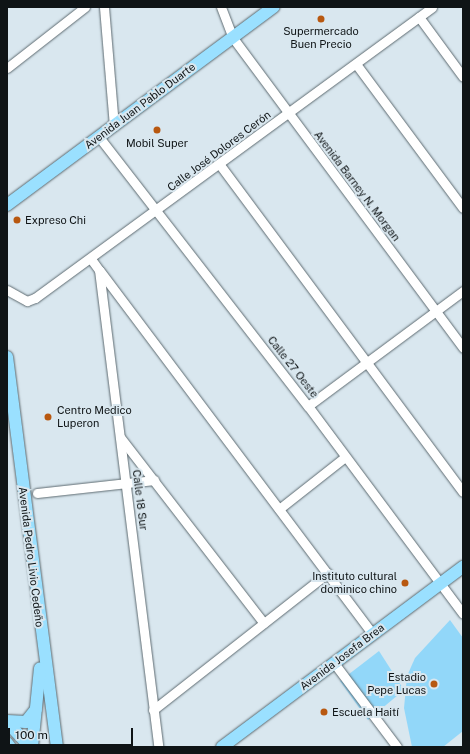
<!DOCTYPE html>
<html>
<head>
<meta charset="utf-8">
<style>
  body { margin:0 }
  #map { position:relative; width:470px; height:754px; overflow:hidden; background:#d9e7ef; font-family:"Public Sans",sans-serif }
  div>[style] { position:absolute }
  .green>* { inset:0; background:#92d7f9 }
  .roads { filter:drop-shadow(0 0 1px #5e6b71) drop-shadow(0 0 1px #5e6b71) }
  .minor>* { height:9px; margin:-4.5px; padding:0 4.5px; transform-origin:4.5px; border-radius:4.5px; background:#fff }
  .major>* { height:12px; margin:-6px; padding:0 6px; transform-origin:6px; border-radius:6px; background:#9ae0ff }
  .dots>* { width:11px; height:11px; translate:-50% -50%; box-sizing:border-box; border:2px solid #d9e7ef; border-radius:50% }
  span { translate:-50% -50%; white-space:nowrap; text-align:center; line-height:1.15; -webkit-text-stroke:4px #d9e7ef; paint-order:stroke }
  .poi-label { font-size:11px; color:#0f1416 }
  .left { translate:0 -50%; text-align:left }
  .right { translate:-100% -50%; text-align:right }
  .street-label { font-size:11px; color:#0f1416 }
  .frame { position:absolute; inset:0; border:8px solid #0f1416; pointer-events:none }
  .scale { position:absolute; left:8px; top:728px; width:125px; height:18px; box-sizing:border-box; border:2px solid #0f1416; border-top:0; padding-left:5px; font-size:12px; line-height:14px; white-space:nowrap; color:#0f1416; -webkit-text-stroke:3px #d9e7ef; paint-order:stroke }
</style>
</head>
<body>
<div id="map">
  <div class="green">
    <i style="clip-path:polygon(450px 620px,463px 638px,463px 731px,443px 747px,412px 747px,404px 708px,407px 676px,415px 658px)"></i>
    <i style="clip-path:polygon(379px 651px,404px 690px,368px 720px,340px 681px)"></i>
  </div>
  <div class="roads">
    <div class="minor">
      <i style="left:104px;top:7px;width:119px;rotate:85.2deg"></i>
      <i style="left:221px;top:7px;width:33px;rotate:69deg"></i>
      <i style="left:233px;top:38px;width:386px;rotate:53.4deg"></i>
      <i style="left:419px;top:17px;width:74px;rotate:53.7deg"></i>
      <i style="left:356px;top:64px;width:179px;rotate:53.4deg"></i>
      <i style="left:7px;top:68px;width:99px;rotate:-38deg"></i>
      <i style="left:99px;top:137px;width:341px;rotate:52.2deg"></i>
      <i style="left:308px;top:406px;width:259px;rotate:53.3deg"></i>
      <i style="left:220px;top:165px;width:407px;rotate:53.4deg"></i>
      <i style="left:91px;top:259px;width:14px;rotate:54deg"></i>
      <i style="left:99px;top:270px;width:481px;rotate:82.9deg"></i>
      <i style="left:100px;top:271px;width:454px;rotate:53.1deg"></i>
      <i style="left:7px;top:290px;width:23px;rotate:29deg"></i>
      <i style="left:27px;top:301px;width:9px;rotate:-21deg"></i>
      <i style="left:35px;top:298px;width:492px;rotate:-36.2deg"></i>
      <i style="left:308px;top:406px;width:193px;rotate:-36.6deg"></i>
      <i style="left:120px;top:437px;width:235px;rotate:52.3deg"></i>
      <i style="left:37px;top:493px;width:118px;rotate:-6.3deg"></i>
      <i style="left:279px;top:509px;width:84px;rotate:-38.2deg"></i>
      <i style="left:334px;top:663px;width:105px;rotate:53.1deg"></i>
      <i style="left:153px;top:710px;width:222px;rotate:-38.1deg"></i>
    </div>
    <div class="major">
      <i style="left:7px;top:205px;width:332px;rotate:-36.6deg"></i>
      <i style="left:7px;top:357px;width:393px;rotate:82.7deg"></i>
      <i style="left:7px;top:721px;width:19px;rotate:3deg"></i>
      <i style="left:26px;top:722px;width:16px;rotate:-52deg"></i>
      <i style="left:7px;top:722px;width:34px;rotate:47deg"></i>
      <i style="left:7px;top:743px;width:5px;rotate:53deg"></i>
      <i style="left:32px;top:747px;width:79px;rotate:-84.2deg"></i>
      <i style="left:222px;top:747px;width:301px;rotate:-36.8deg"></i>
    </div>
  </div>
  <div class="dots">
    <i style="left:321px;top:19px;background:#b85810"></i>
    <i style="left:157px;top:130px;background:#b85810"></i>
    <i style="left:17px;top:220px;background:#b85810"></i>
    <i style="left:48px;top:417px;background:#b85810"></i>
    <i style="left:405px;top:583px;background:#b85810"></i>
    <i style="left:434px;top:684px;background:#b85810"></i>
    <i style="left:324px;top:712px;background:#b85810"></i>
  </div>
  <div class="poi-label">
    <span style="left:321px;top:38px">Supermercado<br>Buen Precio</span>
    <span style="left:157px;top:143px">Mobil Super</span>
    <span class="left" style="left:25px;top:220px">Expreso Chi</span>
    <span class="left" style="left:57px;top:417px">Centro Medico<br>Luperon</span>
    <span class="right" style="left:397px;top:583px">Instituto cultural<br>dominico chino</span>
    <span class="right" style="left:426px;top:684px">Estadio<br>Pepe Lucas</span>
    <span class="left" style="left:332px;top:712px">Escuela Haití</span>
  </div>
  <div class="street-label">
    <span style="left:140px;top:106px;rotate:-37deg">Avenida Juan Pablo Duarte</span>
    <span style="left:219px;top:151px;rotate:-37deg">Calle José Dolores Cerón</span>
    <span style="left:357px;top:186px;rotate:53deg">Avenida Barney N. Morgan</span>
    <span style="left:293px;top:367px;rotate:52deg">Calle 27 Oeste</span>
    <span style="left:140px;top:500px;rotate:83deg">Calle 18 Sur</span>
    <span style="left:31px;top:557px;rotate:83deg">Avenida Pedro Livio Cedeño</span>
    <span style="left:342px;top:657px;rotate:-37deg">Avenida Josefa Brea</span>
  </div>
  <div class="frame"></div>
  <div class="scale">100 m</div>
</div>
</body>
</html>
